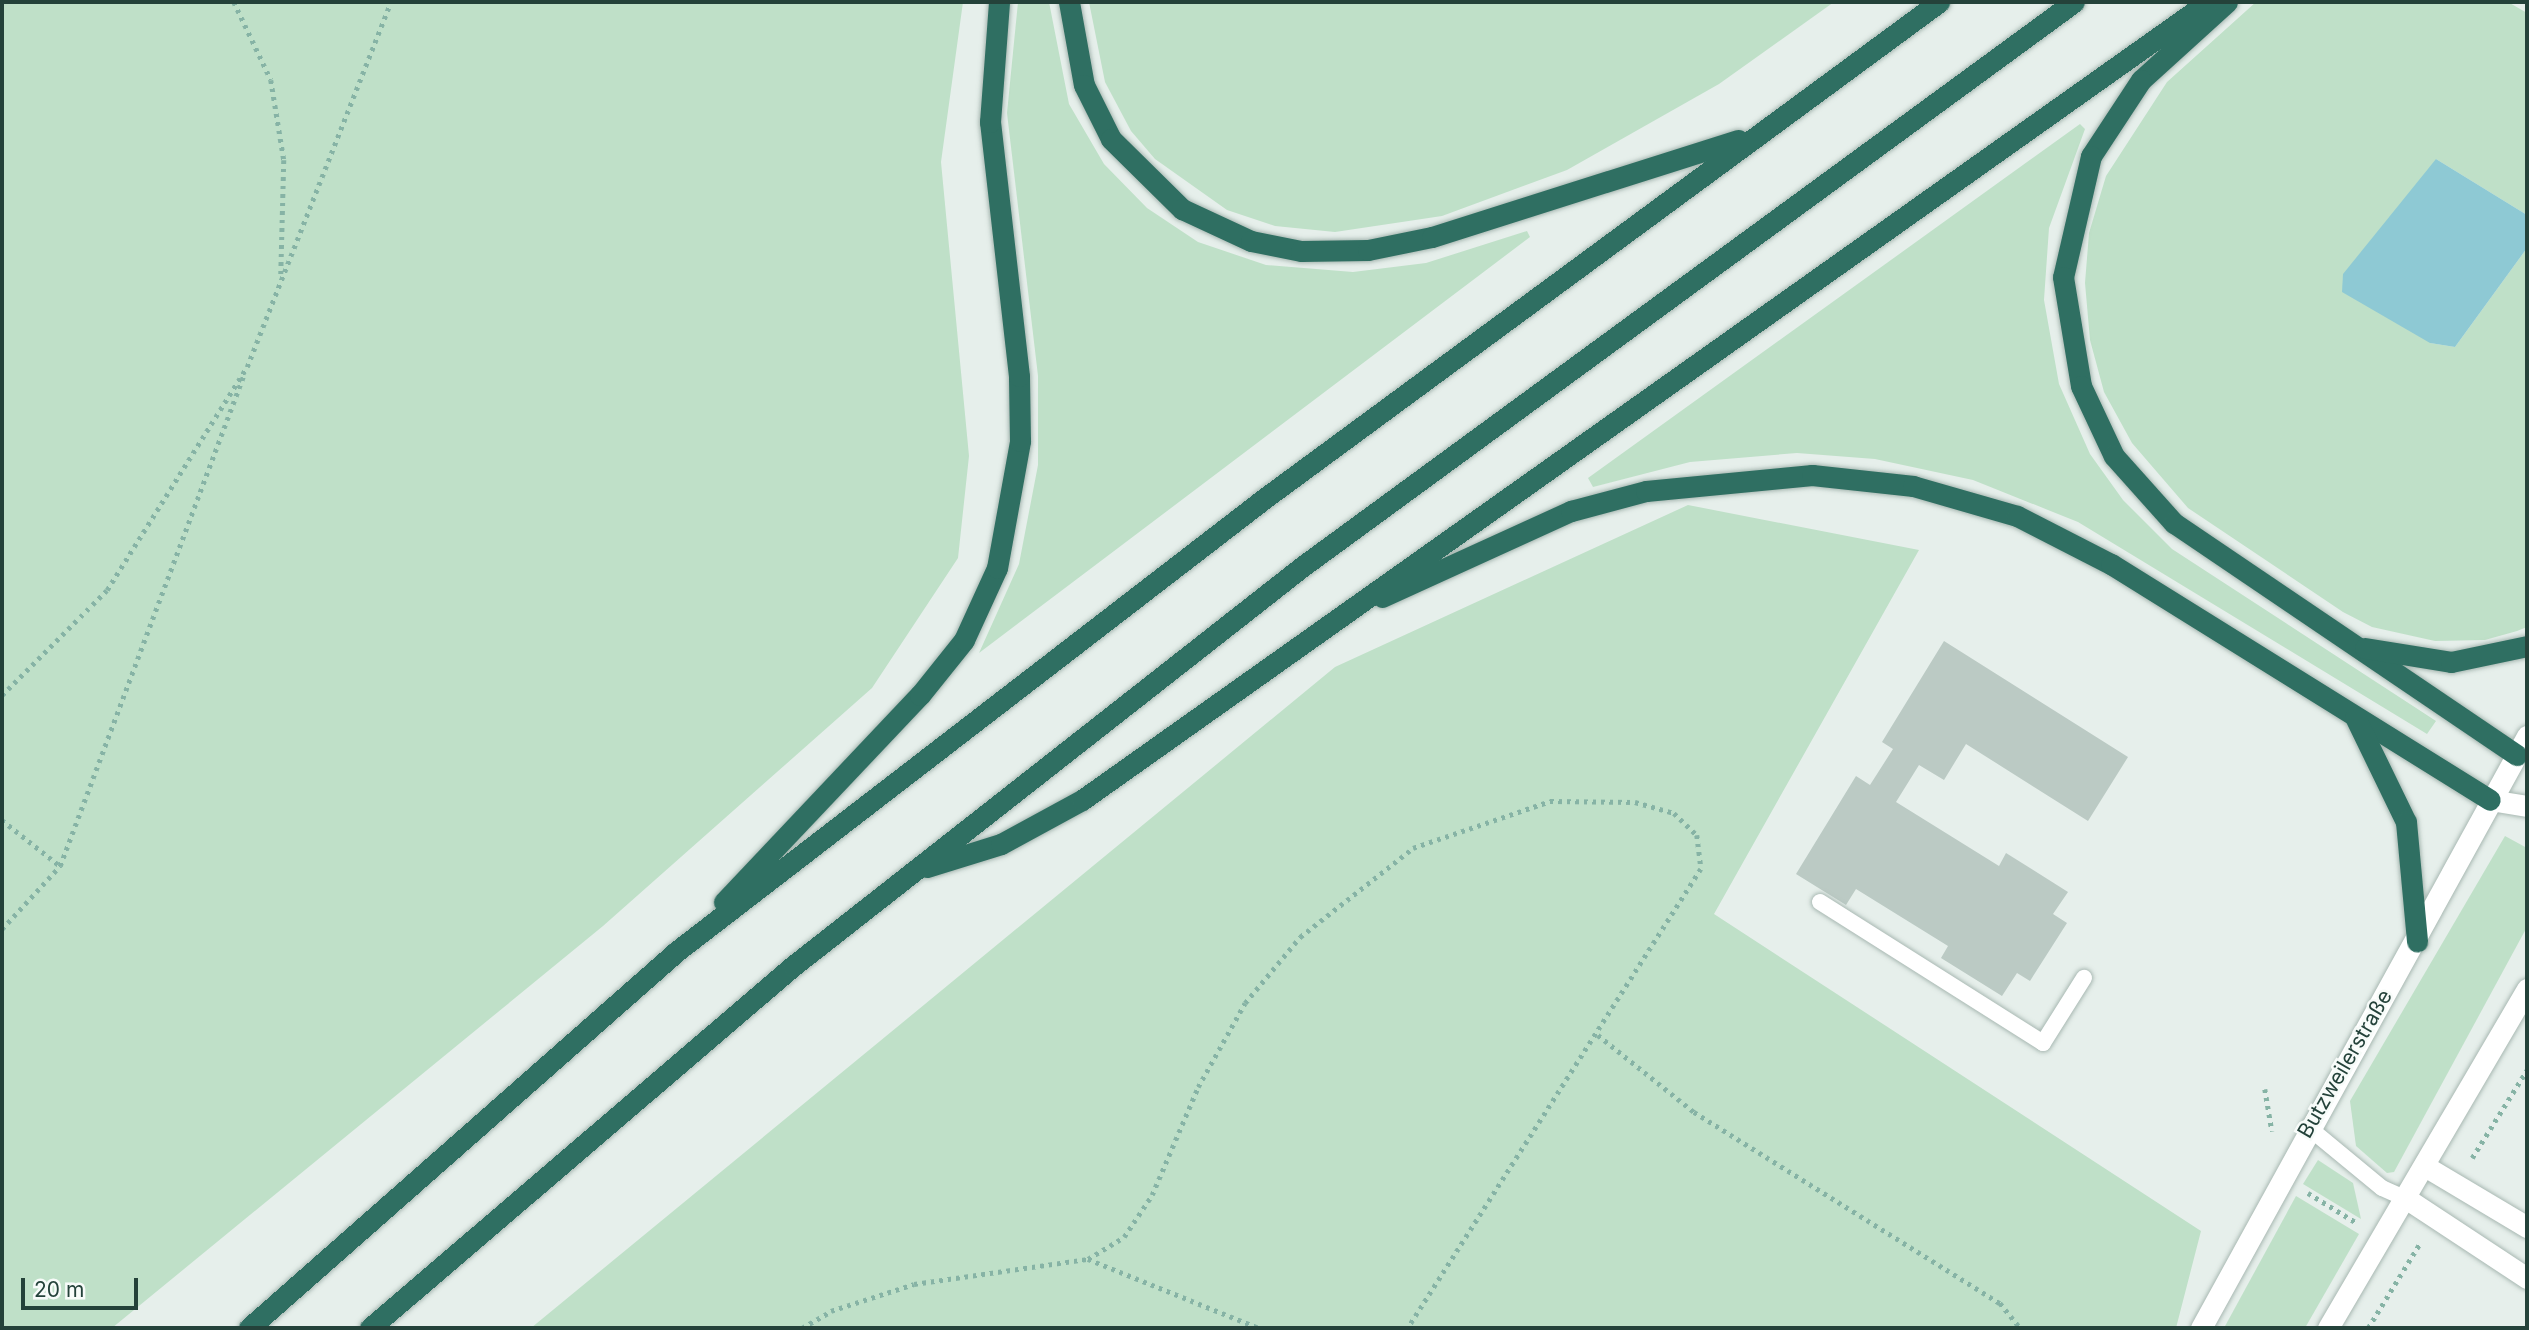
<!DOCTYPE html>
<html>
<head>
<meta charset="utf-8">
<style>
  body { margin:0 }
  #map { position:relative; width:2529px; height:1330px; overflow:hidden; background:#e6efeb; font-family:Inter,sans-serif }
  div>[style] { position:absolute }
  .green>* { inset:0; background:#bfe0c8 }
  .water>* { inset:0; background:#8ec9d4 }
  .building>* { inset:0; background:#bbcac4 }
  .path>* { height:4.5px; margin-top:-2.25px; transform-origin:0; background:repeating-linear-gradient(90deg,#86b3a5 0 3.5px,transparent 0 8.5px) }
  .roads { filter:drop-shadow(0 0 2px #a8b8b2) drop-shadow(0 0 2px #a8b8b2) }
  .service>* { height:16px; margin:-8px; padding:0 8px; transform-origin:8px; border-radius:8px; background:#fff }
  .minor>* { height:21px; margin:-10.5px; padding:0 10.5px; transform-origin:10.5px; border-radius:10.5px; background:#fff }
  .secondary>* { height:21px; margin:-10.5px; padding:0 10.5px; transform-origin:10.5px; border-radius:10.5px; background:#fff }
  .motorway>* { height:21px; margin:-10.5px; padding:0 10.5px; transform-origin:10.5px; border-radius:10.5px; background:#2f6f62 }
  span { translate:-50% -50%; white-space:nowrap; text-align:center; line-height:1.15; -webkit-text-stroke:5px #f7fbf9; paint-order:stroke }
  .street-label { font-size:21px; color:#24423a }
  .frame { position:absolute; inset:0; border:4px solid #24423a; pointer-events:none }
  .scale { position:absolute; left:21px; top:1278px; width:117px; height:32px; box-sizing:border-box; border:4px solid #24423a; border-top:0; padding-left:9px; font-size:21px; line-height:24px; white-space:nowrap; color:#24423a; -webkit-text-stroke:5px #f7fbf9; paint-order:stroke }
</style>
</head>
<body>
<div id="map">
  <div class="green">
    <i style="clip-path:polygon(2px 2px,963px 2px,941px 162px,969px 456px,958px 558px,872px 688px,603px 926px,112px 1328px,2px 1328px)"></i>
    <i style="clip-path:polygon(1018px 2px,1049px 2px,1069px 104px,1104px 164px,1147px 208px,1198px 242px,1266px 265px,1353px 272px,1426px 263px,1527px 231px,1530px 237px,979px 653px,1019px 564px,1038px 465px,1038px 376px,1007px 113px)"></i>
    <i style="clip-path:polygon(1089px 2px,1834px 2px,1719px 84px,1567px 170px,1442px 216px,1335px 232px,1275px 226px,1227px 210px,1155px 159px,1131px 131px,1105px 82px)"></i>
    <i style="clip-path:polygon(2256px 2px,2508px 2px,2527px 13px,2527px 215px,2436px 159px,2430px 343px,2455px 347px,2527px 248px,2527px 627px,2517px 631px,2485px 640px,2435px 641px,2372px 627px,2343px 612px,2188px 508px,2132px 443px,2104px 392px,2090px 340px,2085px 283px,2089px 233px,2106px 176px,2167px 82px)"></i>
    <i style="clip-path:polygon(2080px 124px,2085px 129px,2049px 228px,2044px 300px,2059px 384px,2090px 454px,2123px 500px,2172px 549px,2436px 721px,2427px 734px,2078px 522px,1973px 480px,1875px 459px,1797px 453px,1690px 462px,1593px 487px,1588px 478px)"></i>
    <i style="clip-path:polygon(1688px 505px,1919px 550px,1714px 914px,2201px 1231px,2176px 1328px,531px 1328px,1335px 667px)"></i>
    <i style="clip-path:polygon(2505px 836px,2527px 848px,2527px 927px,2394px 1172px,2387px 1173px,2356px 1146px,2350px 1101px)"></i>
    <i style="clip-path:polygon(2318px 1160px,2353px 1183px,2361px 1219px,2303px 1184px)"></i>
    <i style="clip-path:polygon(2296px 1196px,2359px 1234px,2305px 1328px,2224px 1328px)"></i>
  </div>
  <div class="water">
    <i style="clip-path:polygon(2436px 159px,2527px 215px,2527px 248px,2455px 347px,2430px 343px,2342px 292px,2343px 274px)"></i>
  </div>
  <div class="building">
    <i style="clip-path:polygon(1944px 641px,2128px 757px,2088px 821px,1966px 744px,1944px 780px,1919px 765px,1896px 802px,1999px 866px,2006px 853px,2068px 892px,2053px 914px,2067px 923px,2030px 981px,2017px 973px,2002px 996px,1941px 958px,1948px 946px,1856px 889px,1846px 905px,1796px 874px,1856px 776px,1870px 785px,1893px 749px,1882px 742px)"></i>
  </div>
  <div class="path">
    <i style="left:234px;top:2px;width:86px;rotate:64.6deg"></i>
    <i style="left:271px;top:80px;width:81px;rotate:80.8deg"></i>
    <i style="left:284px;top:160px;width:116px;rotate:91.5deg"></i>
    <i style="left:2px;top:695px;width:148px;rotate:-45deg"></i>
    <i style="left:107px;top:590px;width:263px;rotate:-57.9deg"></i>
    <i style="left:247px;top:367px;width:392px;rotate:-68.5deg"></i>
    <i style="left:2px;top:820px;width:74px;rotate:38.4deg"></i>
    <i style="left:2px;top:929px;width:86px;rotate:-47.4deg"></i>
    <i style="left:60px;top:866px;width:522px;rotate:-69.48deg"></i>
    <i style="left:1598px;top:1035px;width:123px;rotate:38.7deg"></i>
    <i style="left:1694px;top:1112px;width:361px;rotate:32deg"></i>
    <i style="left:2000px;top:1303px;width:32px;rotate:51deg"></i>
    <i style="left:2265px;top:1089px;width:43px;rotate:80.5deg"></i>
    <i style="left:2472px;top:1158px;width:104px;rotate:-58deg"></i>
    <i style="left:2308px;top:1193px;width:57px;rotate:31.5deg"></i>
    <i style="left:1088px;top:1259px;width:184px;rotate:22deg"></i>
    <i style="left:802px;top:1328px;width:34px;rotate:-30deg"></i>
    <i style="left:831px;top:1311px;width:87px;rotate:-18deg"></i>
    <i style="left:914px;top:1284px;width:176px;rotate:-8.2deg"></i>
    <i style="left:1088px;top:1259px;width:42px;rotate:-31.4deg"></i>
    <i style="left:1124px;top:1237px;width:50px;rotate:-56.3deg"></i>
    <i style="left:1152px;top:1195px;width:117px;rotate:-66.9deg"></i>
    <i style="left:1198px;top:1087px;width:96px;rotate:-60.8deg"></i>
    <i style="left:1245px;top:1003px;width:86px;rotate:-50.2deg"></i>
    <i style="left:1300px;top:937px;width:144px;rotate:-38.2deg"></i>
    <i style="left:1413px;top:848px;width:145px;rotate:-18.9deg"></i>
    <i style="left:1550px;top:801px;width:85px;rotate:0.7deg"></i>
    <i style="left:1635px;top:802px;width:41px;rotate:15.8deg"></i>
    <i style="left:1674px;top:813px;width:32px;rotate:44deg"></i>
    <i style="left:1697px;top:835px;width:34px;rotate:83deg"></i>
    <i style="left:1701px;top:869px;width:545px;rotate:122.55deg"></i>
    <i style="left:2368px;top:1328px;width:100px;rotate:-58.5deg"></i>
  </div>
  <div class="roads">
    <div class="service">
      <i style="left:1820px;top:902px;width:264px;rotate:32.3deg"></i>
      <i style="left:2043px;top:1043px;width:77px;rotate:-57.8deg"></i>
      <i style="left:2308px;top:1127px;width:96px;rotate:39.5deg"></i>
      <i style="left:2382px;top:1188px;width:27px;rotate:24deg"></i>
    </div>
    <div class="minor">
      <i style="left:2428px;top:1168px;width:115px;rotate:30.8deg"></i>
      <i style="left:2407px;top:1199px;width:144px;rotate:33.4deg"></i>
    </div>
    <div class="secondary">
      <i style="left:2490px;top:800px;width:37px;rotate:9deg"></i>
      <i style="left:2201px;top:1328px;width:676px;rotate:-61.16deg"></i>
      <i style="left:2328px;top:1328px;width:393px;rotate:-59.6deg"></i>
    </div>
    <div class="motorway">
      <i style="left:1069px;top:2px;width:84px;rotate:79.8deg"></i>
      <i style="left:1084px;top:85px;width:60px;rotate:63.4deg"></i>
      <i style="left:1111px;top:139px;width:100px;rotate:44.6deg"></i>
      <i style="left:1182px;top:209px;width:76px;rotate:24.9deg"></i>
      <i style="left:1251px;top:241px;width:51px;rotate:11.3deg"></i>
      <i style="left:1301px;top:251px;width:67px;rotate:-0.9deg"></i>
      <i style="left:1368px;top:250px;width:65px;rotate:-11.5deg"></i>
      <i style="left:1432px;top:237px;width:321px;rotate:-17.6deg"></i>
      <i style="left:2227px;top:2px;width:116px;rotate:137.8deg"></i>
      <i style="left:2141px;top:80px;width:91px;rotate:123.3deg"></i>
      <i style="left:2091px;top:156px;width:124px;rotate:103deg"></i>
      <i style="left:2063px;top:277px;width:110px;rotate:80.6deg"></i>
      <i style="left:2081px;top:386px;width:77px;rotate:64.8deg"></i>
      <i style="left:2114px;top:456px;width:90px;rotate:48.2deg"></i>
      <i style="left:2174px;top:523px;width:414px;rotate:34.1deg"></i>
      <i style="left:1382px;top:597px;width:208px;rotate:-24.5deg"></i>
      <i style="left:1571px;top:511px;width:78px;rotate:-14.9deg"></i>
      <i style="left:1646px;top:491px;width:167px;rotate:-5.5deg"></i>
      <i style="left:1812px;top:475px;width:102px;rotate:6.2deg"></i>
      <i style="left:1913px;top:486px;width:108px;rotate:16.1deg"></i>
      <i style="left:2017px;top:516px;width:106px;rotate:27.1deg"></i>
      <i style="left:2111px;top:564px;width:446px;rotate:31.9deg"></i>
      <i style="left:2365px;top:648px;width:87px;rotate:9.2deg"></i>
      <i style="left:2451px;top:662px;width:78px;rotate:-11.9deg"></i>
      <i style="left:2355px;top:717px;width:117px;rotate:64.1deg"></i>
      <i style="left:2406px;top:822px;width:120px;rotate:84.7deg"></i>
      <i style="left:927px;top:867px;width:77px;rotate:-17.3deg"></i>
      <i style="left:1001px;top:844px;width:92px;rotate:-28.5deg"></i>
      <i style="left:1082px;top:800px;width:1380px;rotate:-35.33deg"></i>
      <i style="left:724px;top:902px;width:285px;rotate:-46.6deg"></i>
      <i style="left:920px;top:695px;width:70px;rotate:-51.3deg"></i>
      <i style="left:964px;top:640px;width:79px;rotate:-65.4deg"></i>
      <i style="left:997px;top:568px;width:129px;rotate:-79.7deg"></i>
      <i style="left:1020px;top:441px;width:65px;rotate:-90.9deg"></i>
      <i style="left:1019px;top:376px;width:256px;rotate:-96.5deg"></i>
      <i style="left:990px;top:122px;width:120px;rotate:-85.7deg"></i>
      <i style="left:249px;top:1328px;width:570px;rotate:-41.37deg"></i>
      <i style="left:677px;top:951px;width:742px;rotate:-37.61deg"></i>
      <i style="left:1265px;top:498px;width:837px;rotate:-36.35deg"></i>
      <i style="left:370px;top:1328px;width:557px;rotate:-40.56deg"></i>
      <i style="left:793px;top:966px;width:648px;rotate:-38.11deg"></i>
      <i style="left:1303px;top:566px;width:955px;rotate:-36.19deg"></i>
    </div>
  </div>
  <div class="street-label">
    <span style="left:2345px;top:1064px;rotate:-60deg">Butzweilerstraße</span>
  </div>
  <div class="frame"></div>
  <div class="scale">20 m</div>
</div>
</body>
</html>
